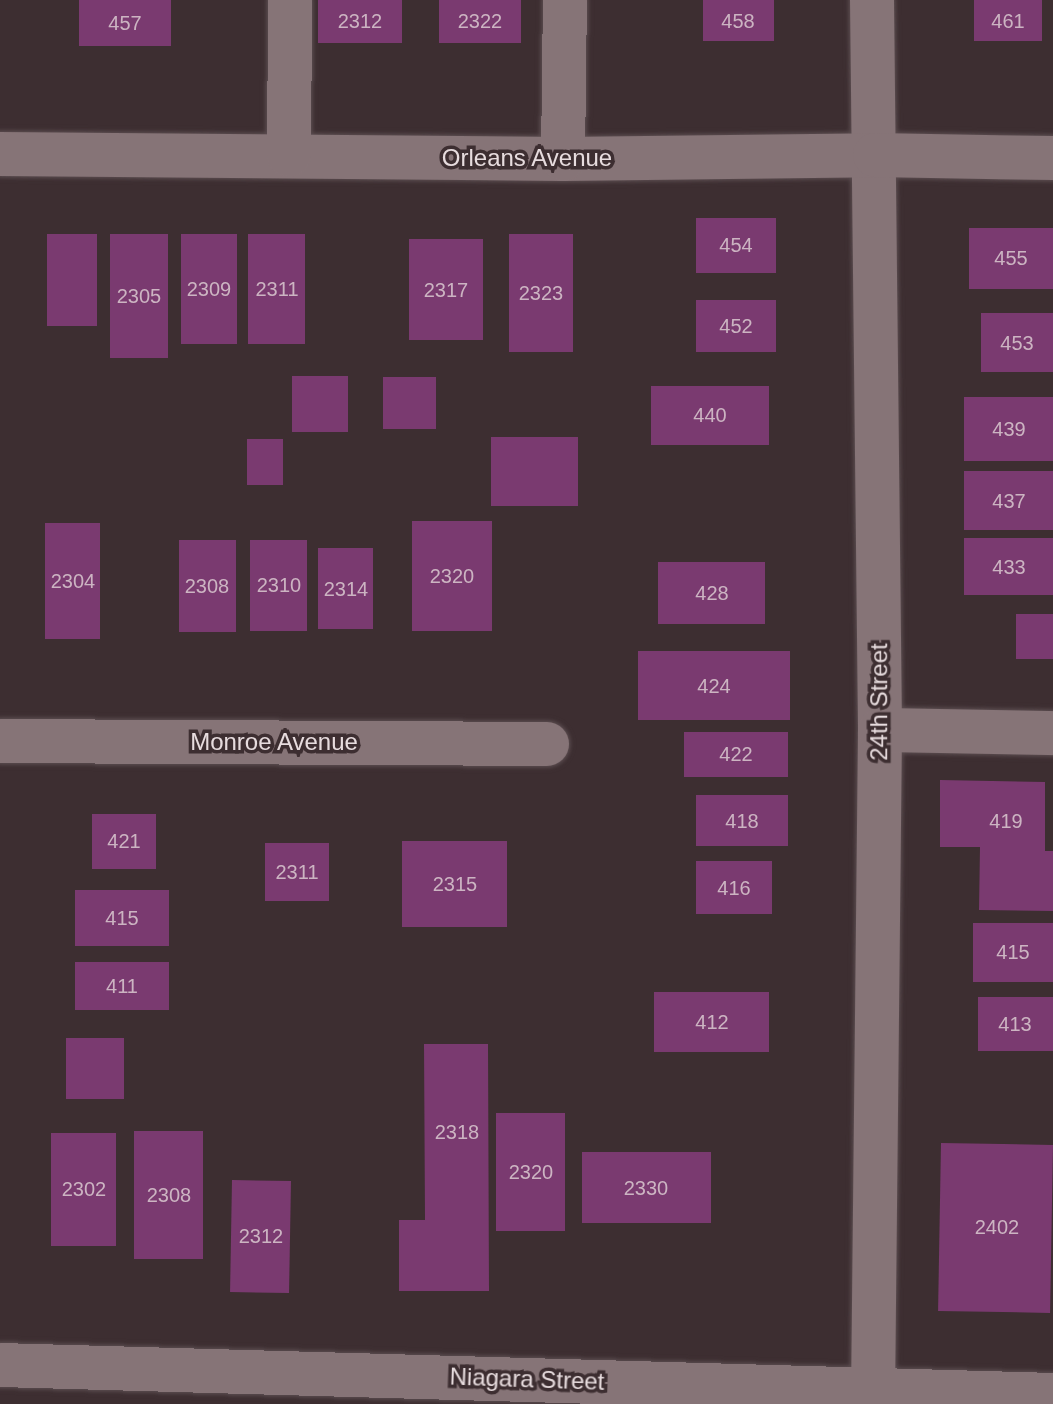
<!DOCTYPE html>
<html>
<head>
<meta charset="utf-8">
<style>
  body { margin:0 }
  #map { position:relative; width:1053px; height:1404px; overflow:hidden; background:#3d2e31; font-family:Arial,sans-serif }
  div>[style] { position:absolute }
  .building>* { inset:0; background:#7a3a70; transform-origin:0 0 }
  .roads { filter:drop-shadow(0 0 2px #5b4d50) drop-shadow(0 0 2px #5b4d50) }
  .minor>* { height:44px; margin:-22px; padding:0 22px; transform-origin:22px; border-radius:22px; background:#867477 }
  span { translate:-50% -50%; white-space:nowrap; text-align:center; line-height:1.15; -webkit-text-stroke:7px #3d2e31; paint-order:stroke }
  .number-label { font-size:20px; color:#ccb4c2 }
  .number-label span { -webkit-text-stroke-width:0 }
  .street-label { font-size:24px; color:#e7dcde }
</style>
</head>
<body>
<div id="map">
  <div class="building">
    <i style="left:79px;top:0;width:92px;height:46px"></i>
    <i style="left:318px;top:0;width:84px;height:43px"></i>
    <i style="left:439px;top:0;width:82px;height:43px"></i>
    <i style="left:703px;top:0;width:71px;height:41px"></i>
    <i style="left:974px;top:0;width:68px;height:41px"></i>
    <i style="left:696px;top:218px;width:80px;height:55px"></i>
    <i style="left:969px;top:228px;width:84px;height:61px"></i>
    <i style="left:47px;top:234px;width:50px;height:92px"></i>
    <i style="left:110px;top:234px;width:58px;height:124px"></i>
    <i style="left:181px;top:234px;width:56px;height:110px"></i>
    <i style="left:248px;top:234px;width:57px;height:110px"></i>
    <i style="left:509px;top:234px;width:64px;height:118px"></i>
    <i style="left:409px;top:239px;width:74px;height:101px"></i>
    <i style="left:696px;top:300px;width:80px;height:52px"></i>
    <i style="left:981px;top:313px;width:72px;height:59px"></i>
    <i style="left:292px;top:376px;width:56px;height:56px"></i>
    <i style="left:383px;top:377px;width:53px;height:52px"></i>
    <i style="left:651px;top:386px;width:118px;height:59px"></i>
    <i style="left:964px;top:397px;width:89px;height:64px"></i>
    <i style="left:491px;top:437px;width:87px;height:69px"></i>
    <i style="left:247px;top:439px;width:36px;height:46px"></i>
    <i style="left:964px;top:471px;width:89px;height:59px"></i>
    <i style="left:412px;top:521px;width:80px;height:110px"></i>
    <i style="left:45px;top:523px;width:55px;height:116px"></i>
    <i style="left:964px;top:538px;width:89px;height:57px"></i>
    <i style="left:179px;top:540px;width:57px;height:92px"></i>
    <i style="left:250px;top:540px;width:57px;height:91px"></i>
    <i style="left:318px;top:548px;width:55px;height:81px"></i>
    <i style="left:658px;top:562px;width:107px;height:62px"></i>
    <i style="left:1016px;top:614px;width:37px;height:45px"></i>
    <i style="left:638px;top:651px;width:152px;height:69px"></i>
    <i style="left:684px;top:732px;width:104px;height:45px"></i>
    <i style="clip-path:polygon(940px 780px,1045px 782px,1045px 851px,1053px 851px,1053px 911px,979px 910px,980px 847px,940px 847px)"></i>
    <i style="left:696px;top:795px;width:92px;height:51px"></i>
    <i style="left:92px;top:814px;width:64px;height:55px"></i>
    <i style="left:402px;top:841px;width:105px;height:86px"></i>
    <i style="left:265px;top:843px;width:64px;height:58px"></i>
    <i style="left:696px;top:861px;width:76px;height:53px"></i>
    <i style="left:75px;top:890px;width:94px;height:56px"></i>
    <i style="left:973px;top:923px;width:80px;height:59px"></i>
    <i style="left:75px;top:962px;width:94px;height:48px"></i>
    <i style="left:654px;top:992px;width:115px;height:60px"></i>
    <i style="left:978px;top:997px;width:75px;height:54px"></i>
    <i style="left:66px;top:1038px;width:58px;height:61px"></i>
    <i style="clip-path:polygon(424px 1044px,488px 1044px,489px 1291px,399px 1291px,399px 1220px,425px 1220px)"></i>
    <i style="left:496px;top:1113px;width:69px;height:118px"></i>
    <i style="left:134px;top:1131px;width:69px;height:128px"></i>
    <i style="left:51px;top:1133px;width:65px;height:113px"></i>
    <i style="left:941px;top:1143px;width:112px;height:168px;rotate:1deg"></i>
    <i style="left:582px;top:1152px;width:129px;height:71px"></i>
    <i style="left:232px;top:1180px;width:59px;height:112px;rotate:1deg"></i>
  </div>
  <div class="roads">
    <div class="minor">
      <i style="left:872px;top:0;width:730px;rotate:89.37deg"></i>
      <i style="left:880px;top:730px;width:674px;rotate:90.6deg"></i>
      <i style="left:0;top:154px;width:563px;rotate:0.51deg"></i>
      <i style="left:563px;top:159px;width:312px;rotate:-0.7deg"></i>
      <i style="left:875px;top:155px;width:178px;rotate:1deg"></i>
      <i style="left:289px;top:155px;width:155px;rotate:-89.6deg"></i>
      <i style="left:563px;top:159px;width:159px;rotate:-89.3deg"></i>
      <i style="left:880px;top:730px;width:173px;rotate:1deg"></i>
      <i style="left:0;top:741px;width:547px;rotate:0.31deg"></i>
      <i style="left:0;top:1365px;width:1053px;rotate:1.63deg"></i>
    </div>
  </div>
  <div class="number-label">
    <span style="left:360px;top:21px">2312</span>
    <span style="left:480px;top:21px">2322</span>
    <span style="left:738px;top:21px">458</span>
    <span style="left:1008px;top:21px">461</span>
    <span style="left:125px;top:23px">457</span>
    <span style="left:736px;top:245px">454</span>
    <span style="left:1011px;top:258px">455</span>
    <span style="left:209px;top:289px">2309</span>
    <span style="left:277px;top:289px">2311</span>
    <span style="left:446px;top:290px">2317</span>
    <span style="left:541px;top:293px">2323</span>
    <span style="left:139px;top:296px">2305</span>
    <span style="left:736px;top:326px">452</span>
    <span style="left:1017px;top:343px">453</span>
    <span style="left:710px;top:415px">440</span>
    <span style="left:1009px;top:429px">439</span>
    <span style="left:1009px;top:501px">437</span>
    <span style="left:1009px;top:567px">433</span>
    <span style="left:452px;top:576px">2320</span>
    <span style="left:73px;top:581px">2304</span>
    <span style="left:279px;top:585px">2310</span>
    <span style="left:207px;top:586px">2308</span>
    <span style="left:346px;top:589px">2314</span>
    <span style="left:712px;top:593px">428</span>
    <span style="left:714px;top:686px">424</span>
    <span style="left:736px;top:754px">422</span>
    <span style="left:742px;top:821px">418</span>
    <span style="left:1006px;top:821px">419</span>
    <span style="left:124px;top:841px">421</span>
    <span style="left:297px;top:872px">2311</span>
    <span style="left:455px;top:884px">2315</span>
    <span style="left:734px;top:888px">416</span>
    <span style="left:122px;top:918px">415</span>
    <span style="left:1013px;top:952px">415</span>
    <span style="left:122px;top:986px">411</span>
    <span style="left:712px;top:1022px">412</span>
    <span style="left:1015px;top:1024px">413</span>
    <span style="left:457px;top:1132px">2318</span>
    <span style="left:531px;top:1172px">2320</span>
    <span style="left:646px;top:1188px">2330</span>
    <span style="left:84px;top:1189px">2302</span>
    <span style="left:169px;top:1195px">2308</span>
    <span style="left:997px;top:1227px">2402</span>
    <span style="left:261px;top:1236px">2312</span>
  </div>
  <div class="street-label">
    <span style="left:527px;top:158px">Orleans Avenue</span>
    <span style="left:879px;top:702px;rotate:-90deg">24th Street</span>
    <span style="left:274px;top:742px">Monroe Avenue</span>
    <span style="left:527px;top:1379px;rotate:2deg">Niagara Street</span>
  </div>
</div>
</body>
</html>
